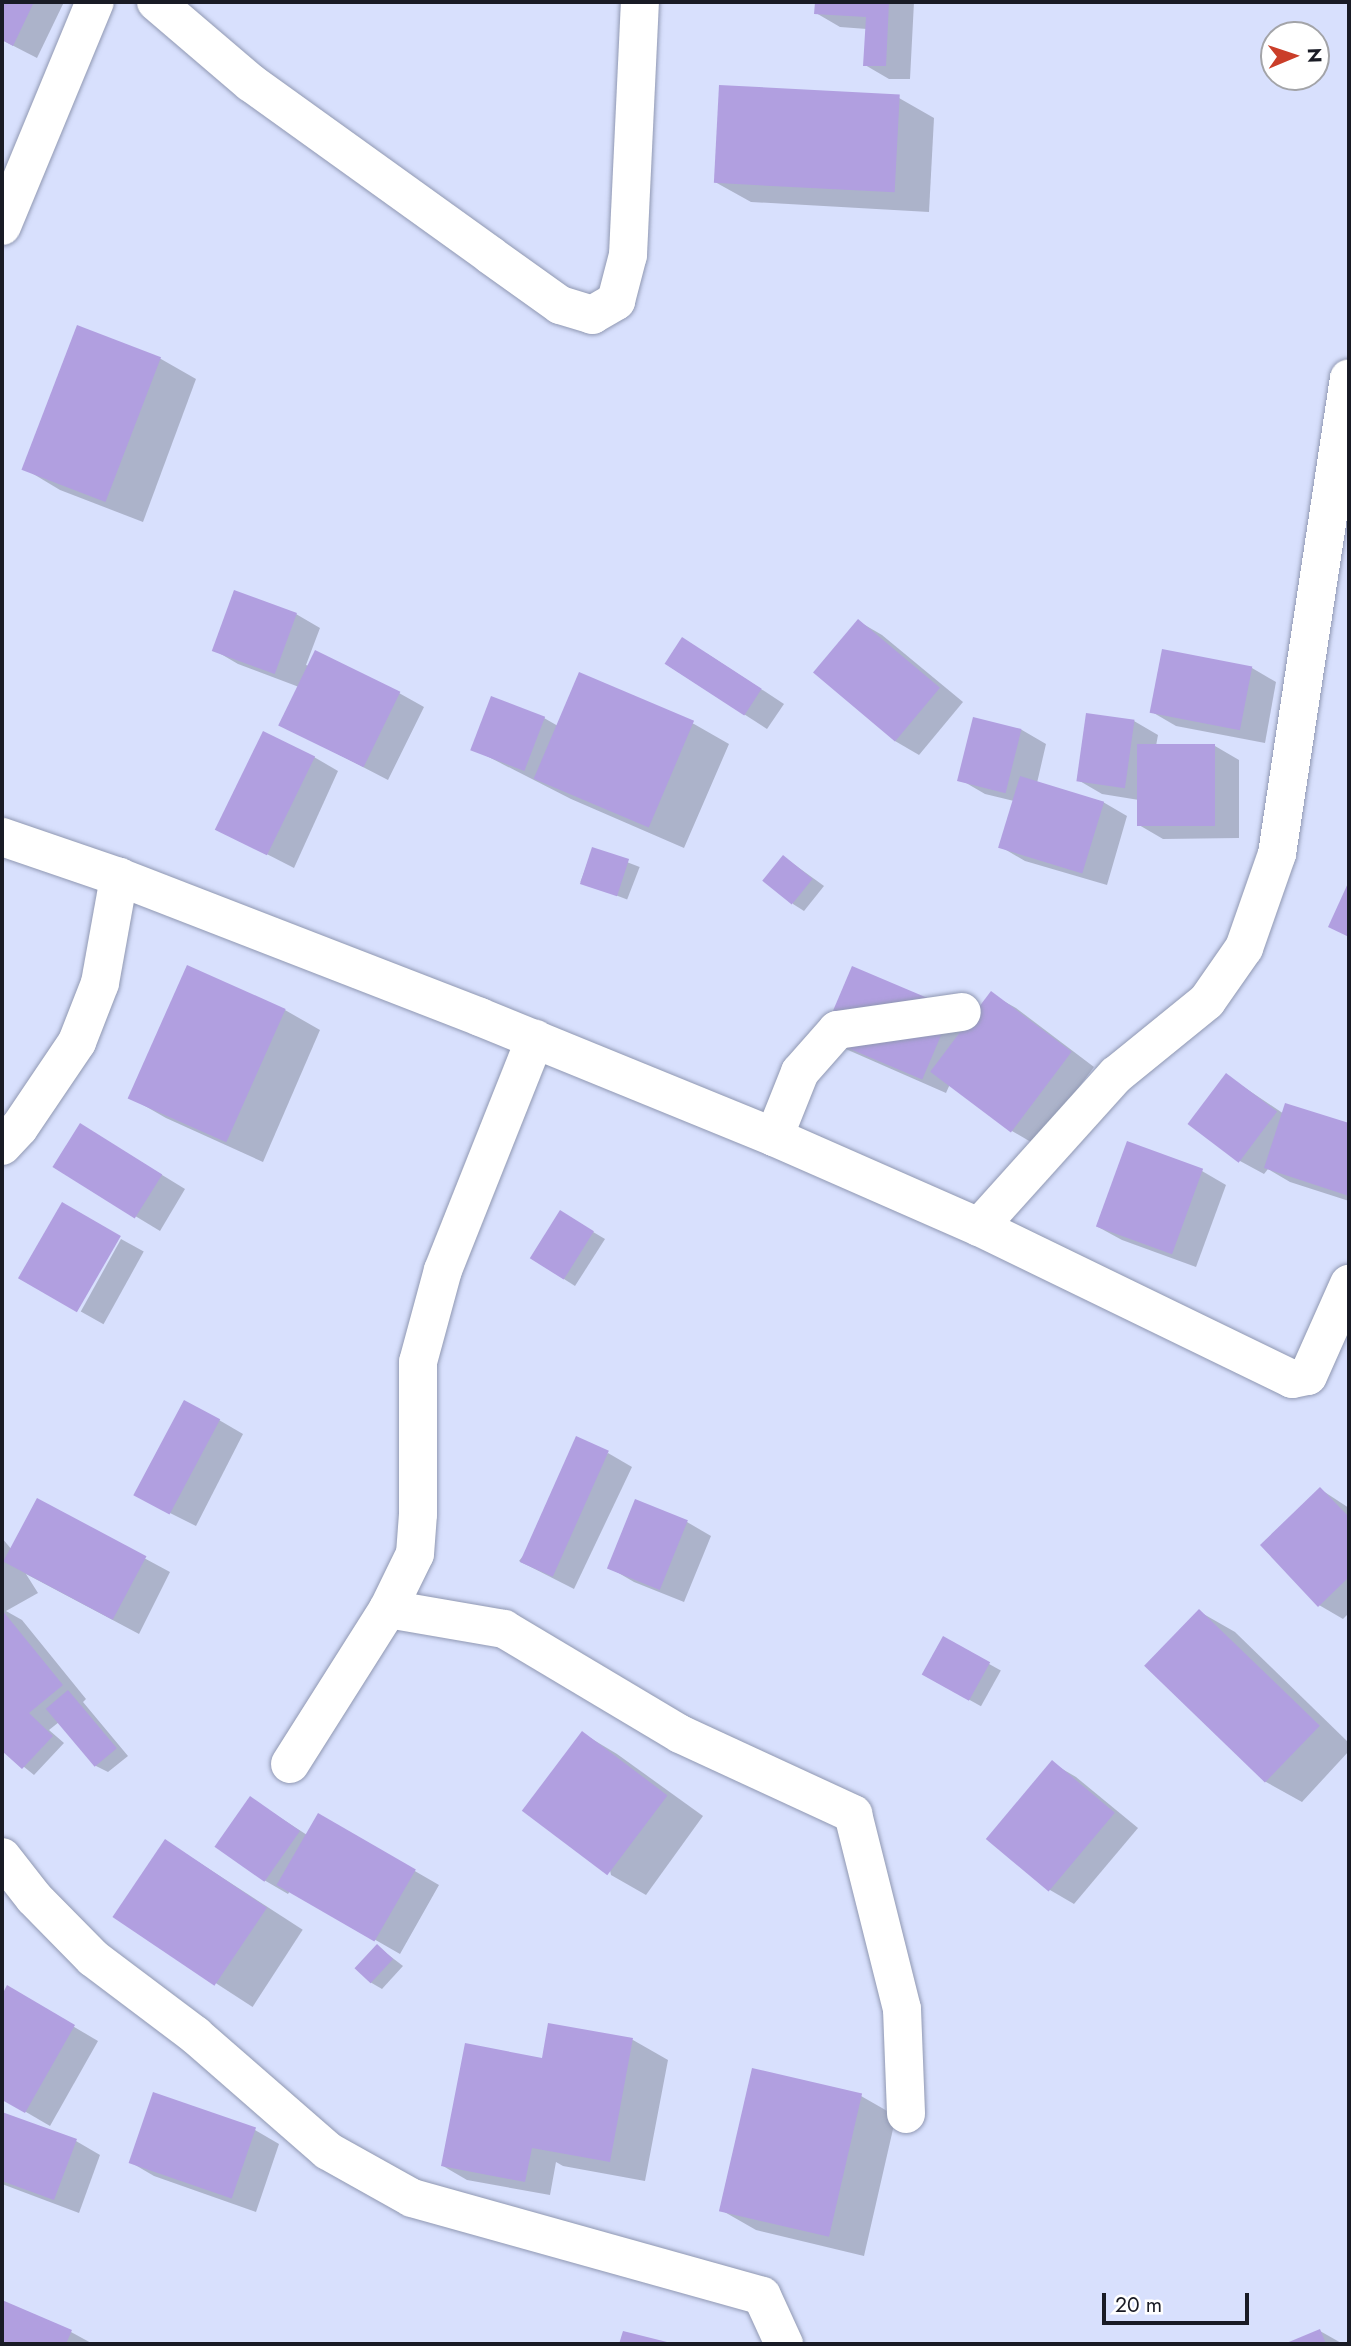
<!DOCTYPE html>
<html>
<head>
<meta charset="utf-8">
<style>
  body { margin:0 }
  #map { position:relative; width:1351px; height:2346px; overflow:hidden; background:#d8e0fd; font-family:Jost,sans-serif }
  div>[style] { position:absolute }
  .shadow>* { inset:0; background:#0003; transform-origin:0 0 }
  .building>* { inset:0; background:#b19fe0; transform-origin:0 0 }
  .roads { filter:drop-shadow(0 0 2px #9098b2) drop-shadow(0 0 2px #9098b2) }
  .minor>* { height:38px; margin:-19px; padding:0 19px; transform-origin:19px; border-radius:19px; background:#fff }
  span { translate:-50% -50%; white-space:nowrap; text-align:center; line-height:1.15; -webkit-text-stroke:6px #fff; paint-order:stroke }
  .frame { position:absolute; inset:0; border:4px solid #191b25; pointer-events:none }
  .north { position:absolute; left:1260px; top:21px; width:70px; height:70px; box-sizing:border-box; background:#fff; border:2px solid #a3a4a8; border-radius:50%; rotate:88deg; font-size:19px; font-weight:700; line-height:28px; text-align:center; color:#191b25 }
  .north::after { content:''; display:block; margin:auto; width:24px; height:32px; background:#ca3e29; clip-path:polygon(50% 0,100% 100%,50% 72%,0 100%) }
  .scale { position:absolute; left:1102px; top:2293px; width:147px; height:32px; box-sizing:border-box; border:4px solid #191b25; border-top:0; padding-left:9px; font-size:21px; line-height:24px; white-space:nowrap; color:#191b25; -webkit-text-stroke:5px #fff; paint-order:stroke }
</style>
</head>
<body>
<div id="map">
  <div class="shadow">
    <i style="clip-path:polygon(2px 2px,64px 2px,37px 58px,2px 40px)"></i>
    <i style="clip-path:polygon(817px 2px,914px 2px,910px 79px,889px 79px,865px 65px,867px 29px,840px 27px,816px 13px)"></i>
    <i style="clip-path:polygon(899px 98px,934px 118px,929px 212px,751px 202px,715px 182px)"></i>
    <i style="clip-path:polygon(78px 328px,161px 359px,196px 379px,143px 522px,60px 490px,25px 469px)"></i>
    <i style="clip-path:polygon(296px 614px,320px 628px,306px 665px,399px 693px,424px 707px,388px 780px,280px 724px,299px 687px,238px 664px,214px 650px)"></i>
    <i style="clip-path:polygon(858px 621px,882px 635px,963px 702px,919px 755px,895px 741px)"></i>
    <i style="clip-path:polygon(706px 653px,784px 704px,767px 729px,666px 664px)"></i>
    <i style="clip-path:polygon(1252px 668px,1276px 682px,1265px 743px,1176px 726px,1152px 712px)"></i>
    <i style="clip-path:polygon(580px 675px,694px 724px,729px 744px,684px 848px,571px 799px,473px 749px,544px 718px,558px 726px)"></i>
    <i style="clip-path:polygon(975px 719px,1022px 730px,1046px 744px,1037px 783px,1103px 802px,1127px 816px,1107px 885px,1025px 861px,1001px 847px,1014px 801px,985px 794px,961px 780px)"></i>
    <i style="clip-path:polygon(1134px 721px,1158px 735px,1156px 746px,1215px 746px,1239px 760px,1239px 838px,1163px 839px,1139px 825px,1139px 800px,1102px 794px,1078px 780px)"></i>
    <i style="clip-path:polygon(314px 757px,338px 771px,294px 868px,218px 829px)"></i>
    <i style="left:593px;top:849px;width:50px;height:35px;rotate:21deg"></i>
    <i style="clip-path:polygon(784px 857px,824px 886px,804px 911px,793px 904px)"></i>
    <i style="clip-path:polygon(991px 994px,1016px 1008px,1094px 1067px,1036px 1145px,1012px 1131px,950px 1084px,946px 1093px,848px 1050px,824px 1036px,970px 1022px)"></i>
    <i style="clip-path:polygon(285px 1010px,320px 1030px,263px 1162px,166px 1118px,131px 1098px)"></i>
    <i style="clip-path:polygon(1226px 1075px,1284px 1114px,1287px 1105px,1349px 1125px,1349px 1201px,1290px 1182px,1268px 1169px,1264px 1174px,1240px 1161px)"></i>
    <i style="clip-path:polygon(105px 1140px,185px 1189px,160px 1231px,56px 1168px)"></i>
    <i style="clip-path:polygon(1202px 1171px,1226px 1185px,1196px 1267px,1122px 1240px,1098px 1227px)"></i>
    <i style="clip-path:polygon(561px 1213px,605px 1239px,575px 1286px,564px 1279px)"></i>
    <i style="left:121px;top:1239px;width:26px;height:83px;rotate:29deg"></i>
    <i style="clip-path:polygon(219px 1420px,243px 1434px,196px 1526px,162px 1509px)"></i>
    <i style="clip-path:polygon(608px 1453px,632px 1467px,574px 1589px,519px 1561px)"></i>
    <i style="clip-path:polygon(1320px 1489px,1349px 1508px,1349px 1613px,1343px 1619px,1319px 1605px)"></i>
    <i style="clip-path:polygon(38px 1501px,170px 1572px,139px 1634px,26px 1574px,38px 1593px,6px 1611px,22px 1620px,86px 1699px,83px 1702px,128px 1756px,108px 1772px,96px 1766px,59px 1722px,49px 1730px,64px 1743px,34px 1775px,2px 1749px,2px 1538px,12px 1550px)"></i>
    <i style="clip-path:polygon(636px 1502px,687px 1522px,711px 1536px,684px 1602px,634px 1582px,610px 1568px)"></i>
    <i style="clip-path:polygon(1200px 1612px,1235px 1632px,1349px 1743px,1349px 1751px,1302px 1802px,1266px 1782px,1147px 1666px)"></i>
    <i style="left:944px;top:1639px;width:65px;height:41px;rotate:29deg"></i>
    <i style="clip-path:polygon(582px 1733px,617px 1754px,703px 1816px,646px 1895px,611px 1875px)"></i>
    <i style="clip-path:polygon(1052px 1763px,1076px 1777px,1138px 1828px,1074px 1904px,1050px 1890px)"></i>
    <i style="clip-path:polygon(250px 1798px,307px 1835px,318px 1815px,439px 1885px,400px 1954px,290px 1891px,288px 1894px,264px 1880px)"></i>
    <i style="left:166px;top:1841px;width:163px;height:92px;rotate:33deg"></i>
    <i style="clip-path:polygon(377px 1946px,403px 1966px,382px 1989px,370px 1982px)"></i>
    <i style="clip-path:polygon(8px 1988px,98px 2041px,50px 2126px,2px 2098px,2px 1998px)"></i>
    <i style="clip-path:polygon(633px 2040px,668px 2060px,645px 2181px,563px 2166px,556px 2162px,550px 2195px,467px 2180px,443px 2166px,543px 2060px)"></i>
    <i style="clip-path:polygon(861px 2096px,896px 2116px,864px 2256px,756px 2230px,721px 2210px)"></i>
    <i style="clip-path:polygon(2px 2113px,76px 2141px,100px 2155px,79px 2213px,2px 2184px)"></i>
    <i style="clip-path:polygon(255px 2130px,279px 2144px,256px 2212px,154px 2176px,130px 2162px)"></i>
    <i style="clip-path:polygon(2px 2302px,71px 2332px,93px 2344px,2px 2344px)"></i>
    <i style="clip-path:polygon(1320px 2331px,1343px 2344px,1288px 2344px)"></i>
  </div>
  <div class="building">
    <i style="clip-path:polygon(2px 2px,34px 2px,13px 46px,2px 40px)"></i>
    <i style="clip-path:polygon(815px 2px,889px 2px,886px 66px,863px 66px,866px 17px,814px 14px)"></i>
    <i style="left:719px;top:85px;width:181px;height:98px;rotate:3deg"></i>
    <i style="left:77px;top:325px;width:90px;height:155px;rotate:21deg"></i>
    <i style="left:234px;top:590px;width:67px;height:65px;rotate:20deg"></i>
    <i style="left:858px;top:619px;width:107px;height:70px;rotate:40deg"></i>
    <i style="left:682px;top:637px;width:95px;height:32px;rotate:33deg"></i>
    <i style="left:1162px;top:649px;width:92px;height:65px;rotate:11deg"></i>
    <i style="left:315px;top:650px;width:95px;height:84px;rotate:26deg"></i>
    <i style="left:579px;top:672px;width:125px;height:116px;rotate:23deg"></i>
    <i style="left:491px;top:696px;width:58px;height:58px;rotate:21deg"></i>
    <i style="left:1086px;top:713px;width:49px;height:69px;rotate:8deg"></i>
    <i style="left:973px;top:717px;width:50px;height:66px;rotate:14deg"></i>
    <i style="left:263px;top:731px;width:58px;height:110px;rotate:26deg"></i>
    <i style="left:1137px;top:744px;width:78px;height:82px"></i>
    <i style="left:1020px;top:776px;width:88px;height:75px;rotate:17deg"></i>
    <i style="left:592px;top:847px;width:39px;height:39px;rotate:18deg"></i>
    <i style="left:783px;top:855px;width:38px;height:33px;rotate:39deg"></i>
    <i style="clip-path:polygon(1349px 881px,1349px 937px,1328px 927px)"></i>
    <i style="left:187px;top:965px;width:108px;height:146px;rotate:24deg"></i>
    <i style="left:852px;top:966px;width:109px;height:77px;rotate:23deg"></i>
    <i style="left:991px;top:991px;width:101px;height:101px;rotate:37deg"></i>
    <i style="left:1226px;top:1073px;width:64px;height:64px;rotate:37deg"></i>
    <i style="clip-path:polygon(1285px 1103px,1349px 1123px,1349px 1196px,1264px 1168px)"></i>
    <i style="left:80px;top:1123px;width:97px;height:52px;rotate:32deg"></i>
    <i style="left:1127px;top:1141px;width:81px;height:91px;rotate:20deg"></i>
    <i style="left:62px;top:1202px;width:68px;height:88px;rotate:30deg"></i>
    <i style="left:560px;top:1210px;width:40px;height:57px;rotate:32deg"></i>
    <i style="left:184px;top:1400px;width:41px;height:108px;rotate:28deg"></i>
    <i style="left:576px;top:1436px;width:36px;height:138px;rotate:24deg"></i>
    <i style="clip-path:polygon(1320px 1487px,1349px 1517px,1349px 1577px,1318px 1607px,1260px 1545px)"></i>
    <i style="left:37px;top:1498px;width:124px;height:72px;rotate:28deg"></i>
    <i style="left:635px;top:1499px;width:57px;height:75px;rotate:22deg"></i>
    <i style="left:1199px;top:1609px;width:168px;height:79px;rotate:44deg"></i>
    <i style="clip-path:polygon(2px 1610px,63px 1685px,29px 1713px,53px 1736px,22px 1769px,2px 1751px)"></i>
    <i style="left:943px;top:1636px;width:54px;height:44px;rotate:29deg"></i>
    <i style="left:68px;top:1690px;width:76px;height:29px;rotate:50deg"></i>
    <i style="left:582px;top:1731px;width:107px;height:100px;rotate:37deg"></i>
    <i style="left:1052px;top:1760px;width:82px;height:103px;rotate:40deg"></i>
    <i style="left:250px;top:1796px;width:61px;height:62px;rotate:35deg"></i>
    <i style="left:318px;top:1813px;width:113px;height:83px;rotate:30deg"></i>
    <i style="left:165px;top:1839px;width:123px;height:94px;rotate:34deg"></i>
    <i style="left:377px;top:1944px;width:22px;height:33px;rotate:43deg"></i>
    <i style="clip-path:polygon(7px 1985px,75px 2025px,25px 2113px,2px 2100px,2px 1995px)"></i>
    <i style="clip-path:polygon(548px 2023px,633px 2038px,610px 2162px,532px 2148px,525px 2182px,441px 2166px,465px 2043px,542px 2058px)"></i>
    <i style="left:752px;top:2068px;width:113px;height:147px;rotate:13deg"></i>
    <i style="left:153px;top:2092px;width:109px;height:75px;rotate:19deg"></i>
    <i style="clip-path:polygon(2px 2112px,77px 2139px,54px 2200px,2px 2181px)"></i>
    <i style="clip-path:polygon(2px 2300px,72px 2330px,66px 2344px,2px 2344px)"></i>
    <i style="clip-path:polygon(1320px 2329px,1326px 2344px,1284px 2344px)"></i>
    <i style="clip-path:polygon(623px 2331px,671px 2343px,671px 2344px,619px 2344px)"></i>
  </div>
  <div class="roads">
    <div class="minor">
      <i style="left:156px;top:2px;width:125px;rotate:40.5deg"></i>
      <i style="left:251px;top:83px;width:294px;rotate:35.7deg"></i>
      <i style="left:490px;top:255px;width:86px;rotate:35.5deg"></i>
      <i style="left:560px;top:305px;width:34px;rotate:17deg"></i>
      <i style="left:592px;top:315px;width:28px;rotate:-30deg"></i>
      <i style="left:616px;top:301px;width:48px;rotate:-75.4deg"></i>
      <i style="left:628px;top:255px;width:253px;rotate:-87.3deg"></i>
      <i style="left:2px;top:226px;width:243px;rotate:-67.5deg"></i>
      <i style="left:2px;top:837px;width:124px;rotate:18.9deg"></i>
      <i style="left:119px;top:877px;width:387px;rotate:21.2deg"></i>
      <i style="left:480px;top:1017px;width:318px;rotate:22.2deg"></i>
      <i style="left:774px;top:1137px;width:224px;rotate:23.7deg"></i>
      <i style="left:979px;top:1227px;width:348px;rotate:25.9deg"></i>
      <i style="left:1292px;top:1379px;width:16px;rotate:-11deg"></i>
      <i style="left:1308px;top:1376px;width:101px;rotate:-66deg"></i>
      <i style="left:774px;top:1137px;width:70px;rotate:-68.2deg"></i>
      <i style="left:800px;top:1072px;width:56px;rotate:-48.6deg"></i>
      <i style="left:837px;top:1030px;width:126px;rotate:-8.2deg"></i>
      <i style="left:2px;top:1146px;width:25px;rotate:-47deg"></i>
      <i style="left:19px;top:1128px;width:104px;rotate:-56deg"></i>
      <i style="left:77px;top:1042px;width:63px;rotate:-68.7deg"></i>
      <i style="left:100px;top:983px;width:108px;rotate:-79.8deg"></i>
      <i style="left:979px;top:1227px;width:205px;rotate:-48deg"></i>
      <i style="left:1116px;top:1075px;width:117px;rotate:-39.1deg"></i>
      <i style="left:1207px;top:1001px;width:65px;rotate:-55.1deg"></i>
      <i style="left:1244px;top:948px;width:100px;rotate:-70.7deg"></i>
      <i style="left:1277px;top:854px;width:481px;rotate:-81.4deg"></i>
      <i style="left:388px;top:1609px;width:118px;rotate:9.8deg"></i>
      <i style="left:504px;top:1629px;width:205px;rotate:30.8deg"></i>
      <i style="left:680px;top:1734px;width:191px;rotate:24.8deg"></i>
      <i style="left:853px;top:1814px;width:201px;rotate:75.9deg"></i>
      <i style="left:902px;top:2009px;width:105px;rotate:87.8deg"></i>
      <i style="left:290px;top:1764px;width:183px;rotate:-57.7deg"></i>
      <i style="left:388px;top:1609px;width:61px;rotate:-63.9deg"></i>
      <i style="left:415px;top:1554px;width:40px;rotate:-85.7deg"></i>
      <i style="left:418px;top:1514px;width:152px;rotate:-90deg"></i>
      <i style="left:418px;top:1362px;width:95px;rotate:-74.8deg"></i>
      <i style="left:443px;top:1270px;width:249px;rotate:-68.3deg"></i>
      <i style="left:2px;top:1857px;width:52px;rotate:52deg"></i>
      <i style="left:34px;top:1898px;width:84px;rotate:45.5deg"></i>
      <i style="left:93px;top:1958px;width:128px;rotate:37deg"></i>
      <i style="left:195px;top:2035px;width:176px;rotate:41.1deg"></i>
      <i style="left:328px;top:2151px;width:96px;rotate:29.2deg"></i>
      <i style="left:412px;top:2198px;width:363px;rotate:15.6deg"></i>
      <i style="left:762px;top:2296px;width:53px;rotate:65.4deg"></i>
    </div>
  </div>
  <div class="frame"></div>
  <div class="north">N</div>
  <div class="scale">20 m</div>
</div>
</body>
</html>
